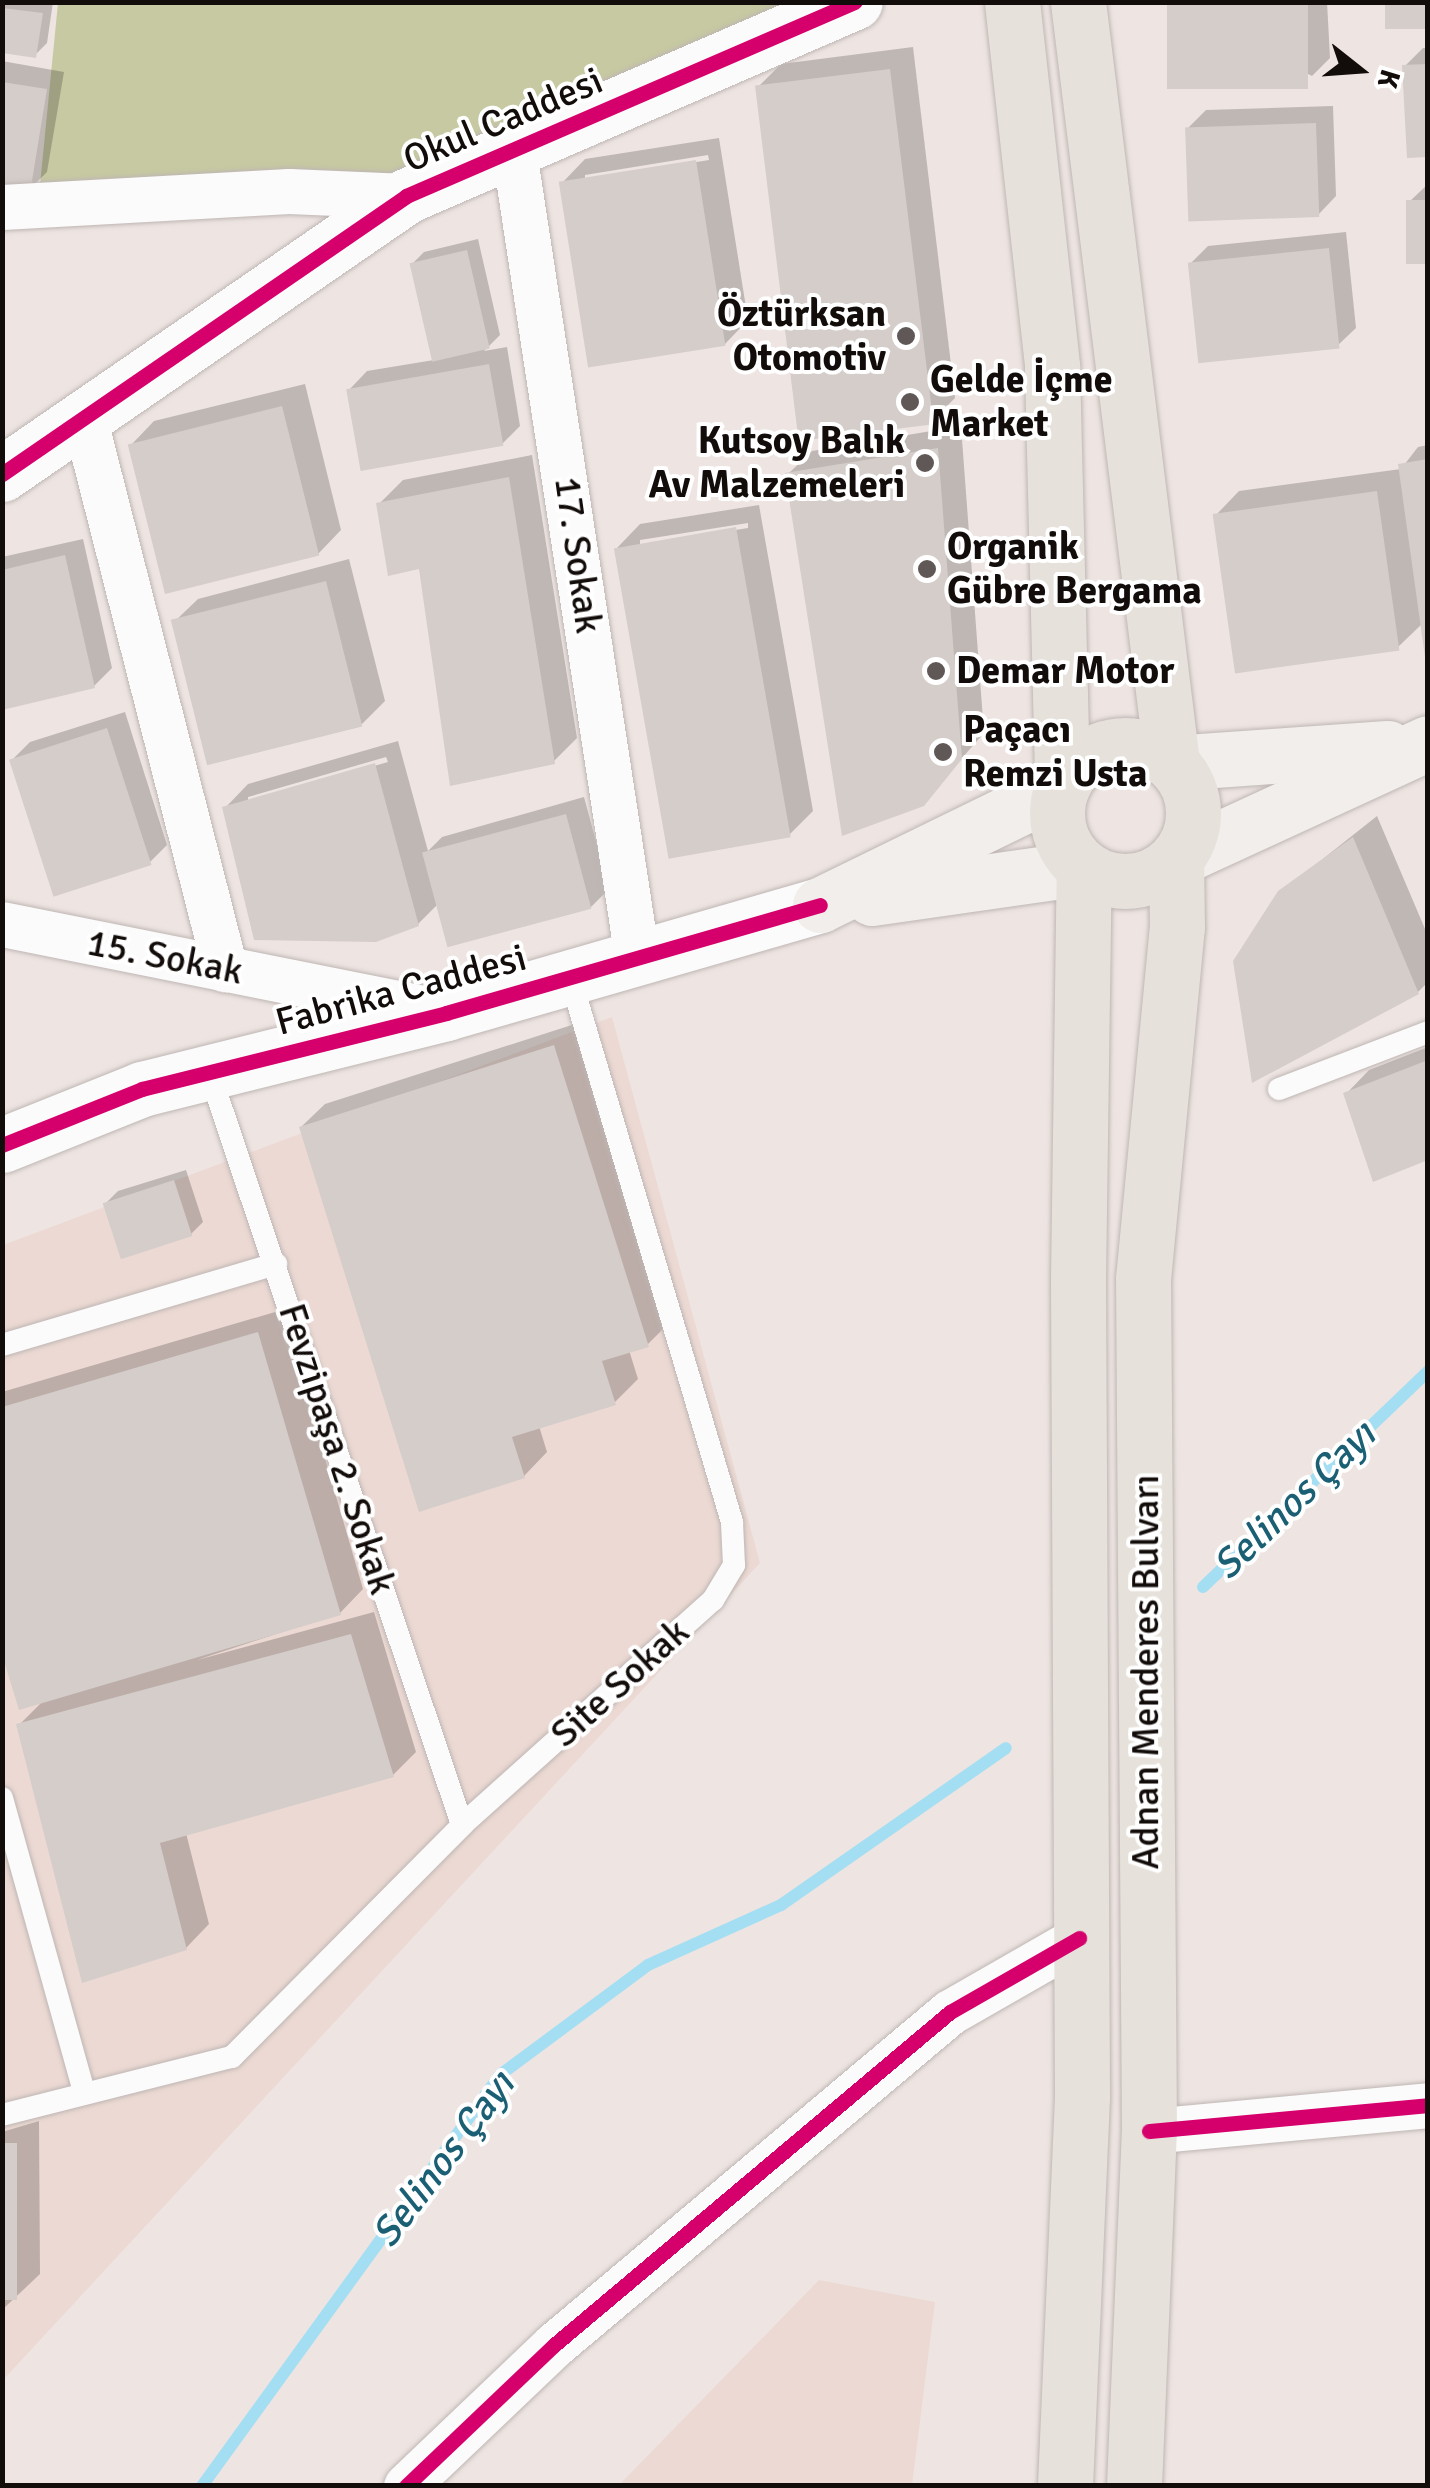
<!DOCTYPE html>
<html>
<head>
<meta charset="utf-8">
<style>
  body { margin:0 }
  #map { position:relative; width:1430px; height:2488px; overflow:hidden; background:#eee5e2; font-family:Signika,sans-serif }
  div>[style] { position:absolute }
  .built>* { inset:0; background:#ecd9d3 }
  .forest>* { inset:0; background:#c7c9a2 }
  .shadow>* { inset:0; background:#0003 }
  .stream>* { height:12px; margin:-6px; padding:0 6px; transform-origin:6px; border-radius:6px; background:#a4def2 }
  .building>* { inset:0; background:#d4cdca; transform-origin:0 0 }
  .roads { filter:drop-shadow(0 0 2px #beb6b4) drop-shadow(0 0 2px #beb6b4) }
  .service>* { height:22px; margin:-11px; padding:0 11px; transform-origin:11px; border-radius:11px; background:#fcfbfb }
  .minor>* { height:45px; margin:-22.5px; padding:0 22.5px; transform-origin:22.5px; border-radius:22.5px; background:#fcfbfb }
  .tertiary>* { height:55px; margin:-27.5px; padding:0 27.5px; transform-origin:27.5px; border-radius:27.5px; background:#fcfbfb }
  .secondary>* { height:55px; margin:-27.5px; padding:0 27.5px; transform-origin:27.5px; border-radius:27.5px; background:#f1eeeb }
  .primary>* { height:55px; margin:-27.5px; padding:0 27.5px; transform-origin:27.5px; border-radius:27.5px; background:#e6e2db }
  .primary>.ring { margin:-27.5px; padding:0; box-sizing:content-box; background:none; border:55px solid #e6e2db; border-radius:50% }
  .cycleway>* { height:15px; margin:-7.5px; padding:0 7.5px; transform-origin:7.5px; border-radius:7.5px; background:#d6006c }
  .dots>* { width:28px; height:28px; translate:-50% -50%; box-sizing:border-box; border:5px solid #fff; border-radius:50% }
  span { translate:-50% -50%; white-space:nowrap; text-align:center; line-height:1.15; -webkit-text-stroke:8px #fff; paint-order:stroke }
  .street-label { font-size:38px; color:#120c0a }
  .poi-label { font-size:38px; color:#120c0a; font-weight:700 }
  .right { translate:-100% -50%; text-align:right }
  .left { translate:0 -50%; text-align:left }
  .water-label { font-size:40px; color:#1a5f74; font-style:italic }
  .frame { position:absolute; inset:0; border:5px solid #120c0a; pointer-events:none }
  .north { position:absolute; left:1310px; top:20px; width:100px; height:100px; -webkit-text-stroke:8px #fff; paint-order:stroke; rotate:107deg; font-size:28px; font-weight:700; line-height:40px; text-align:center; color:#120c0a }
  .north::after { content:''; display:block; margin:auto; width:35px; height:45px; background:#120c0a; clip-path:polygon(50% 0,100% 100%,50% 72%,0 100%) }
</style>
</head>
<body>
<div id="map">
  <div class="built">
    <i style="clip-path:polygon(612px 1017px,760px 1563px,3px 2380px,3px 1245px)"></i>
    <i style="clip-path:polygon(819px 2280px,935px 2302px,912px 2485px,619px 2485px)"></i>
  </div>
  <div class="forest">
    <i style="clip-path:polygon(58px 3px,855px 3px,406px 196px,38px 205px)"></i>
  </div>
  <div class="shadow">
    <i style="clip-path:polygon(2px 2px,53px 2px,47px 43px,35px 55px,2px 50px)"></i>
    <i style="clip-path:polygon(1169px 2px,1327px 2px,1330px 58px,1312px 76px)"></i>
    <i style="clip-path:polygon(913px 47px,955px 398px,932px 421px,757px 88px,781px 64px)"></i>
    <i style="clip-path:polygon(1423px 48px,1428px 48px,1428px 154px,1405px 66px)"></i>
    <i style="clip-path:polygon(2px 61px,64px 72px,47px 172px,29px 190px,2px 187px)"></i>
    <i style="clip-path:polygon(1333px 106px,1336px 196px,1318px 215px,1188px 128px,1206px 110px)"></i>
    <i style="clip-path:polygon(evenodd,719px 138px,748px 320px,725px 344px,562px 183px,585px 159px,719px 138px,708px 155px,709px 160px,585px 180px,585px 175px,708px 155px)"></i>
    <i style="clip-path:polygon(1428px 184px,1428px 262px,1409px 202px)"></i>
    <i style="clip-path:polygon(1346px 232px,1356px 328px,1337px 346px,1190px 264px,1208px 246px)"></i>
    <i style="clip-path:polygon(478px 239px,500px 335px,484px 351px,507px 347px,520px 426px,502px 444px,349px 390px,367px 371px,434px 360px,412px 264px,424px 252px)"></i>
    <i style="clip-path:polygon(305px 384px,341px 530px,318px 554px,131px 445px,154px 421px)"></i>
    <i style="clip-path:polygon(961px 426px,984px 733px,922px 804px,788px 474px,812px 451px)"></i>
    <i style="clip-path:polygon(1428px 445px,1428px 648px,1423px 623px,1398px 647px,1216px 515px,1239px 491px,1401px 469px,1418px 447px)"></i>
    <i style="clip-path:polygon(532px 455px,577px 738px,554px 761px,379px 504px,403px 480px)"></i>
    <i style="clip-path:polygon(evenodd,759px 505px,813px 811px,789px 835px,617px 548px,640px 524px,759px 505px,748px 523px,748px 528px,640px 545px,640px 540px,748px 523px)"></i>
    <i style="clip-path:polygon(83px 539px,112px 668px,94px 686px,2px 707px,2px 557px)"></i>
    <i style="clip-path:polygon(349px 559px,385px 701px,362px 724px,174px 622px,198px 599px)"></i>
    <i style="clip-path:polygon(125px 712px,167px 845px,149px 863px,12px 760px,30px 742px)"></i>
    <i style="clip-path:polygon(evenodd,398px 741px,428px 851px,442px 837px,584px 797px,609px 889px,591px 907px,438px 904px,418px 924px,225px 808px,248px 784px,398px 741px,386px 757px,388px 762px,248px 802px,248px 797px,386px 757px)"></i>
    <i style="clip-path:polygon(1377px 816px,1428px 936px,1428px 982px,1418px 992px,1280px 893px)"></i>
    <i style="clip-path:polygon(578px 1023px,671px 1321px,647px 1345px,629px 1350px,638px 1379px,614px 1403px,539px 1426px,547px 1452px,524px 1476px,301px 1127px,325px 1104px)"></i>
    <i style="clip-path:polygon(1428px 1047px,1428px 1157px,1346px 1094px,1369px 1070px)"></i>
    <i style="clip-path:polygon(186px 1170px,203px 1222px,191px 1234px,106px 1203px,118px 1191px)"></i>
    <i style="clip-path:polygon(282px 1310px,363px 1589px,340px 1613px,197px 1660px,374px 1612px,416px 1752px,393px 1775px,186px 1833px,209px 1924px,186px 1948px,19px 1725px,44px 1700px,2px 1645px,2px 1392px)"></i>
    <i style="clip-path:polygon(39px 2121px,40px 2274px,2px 2310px,2px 2132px)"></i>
  </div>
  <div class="stream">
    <i style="left:1203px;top:1587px;width:312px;rotate:-43.8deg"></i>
    <i style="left:202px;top:2486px;width:508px;rotate:-54.06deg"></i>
    <i style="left:500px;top:2075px;width:184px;rotate:-36.6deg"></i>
    <i style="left:648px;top:1965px;width:146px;rotate:-24.3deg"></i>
    <i style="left:781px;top:1905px;width:274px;rotate:-34.9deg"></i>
  </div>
  <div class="building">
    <i style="left:1167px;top:2px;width:141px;height:87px"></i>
    <i style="left:1385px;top:2px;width:43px;height:27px"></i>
    <i style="clip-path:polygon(2px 8px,43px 13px,36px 58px,2px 53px)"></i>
    <i style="clip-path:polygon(1428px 64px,1428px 157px,1407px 158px,1402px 65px)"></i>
    <i style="left:890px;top:69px;width:358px;height:136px;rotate:83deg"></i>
    <i style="clip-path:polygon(2px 82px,47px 89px,30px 193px,2px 190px)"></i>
    <i style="left:1316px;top:123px;width:94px;height:131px;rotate:88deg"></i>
    <i style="left:696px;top:160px;width:188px;height:139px;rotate:81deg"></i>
    <i style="left:1428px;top:200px;width:64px;height:22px;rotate:90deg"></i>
    <i style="left:1329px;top:248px;width:101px;height:142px;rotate:84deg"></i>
    <i style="left:467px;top:250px;width:101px;height:59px;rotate:77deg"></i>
    <i style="left:489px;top:364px;width:83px;height:145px;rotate:80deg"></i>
    <i style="left:282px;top:406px;width:154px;height:159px;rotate:76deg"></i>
    <i style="clip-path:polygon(938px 448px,962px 759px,924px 806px,842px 836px,785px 473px)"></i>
    <i style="clip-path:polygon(1428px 459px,1428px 657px,1425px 657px,1398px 464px)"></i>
    <i style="clip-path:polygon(509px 477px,555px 764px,450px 786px,419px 569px,388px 576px,376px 503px)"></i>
    <i style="left:1377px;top:491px;width:161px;height:166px;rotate:82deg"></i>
    <i style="left:736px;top:527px;width:315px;height:124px;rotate:80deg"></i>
    <i style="clip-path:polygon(65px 555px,95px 688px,2px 710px,2px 570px)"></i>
    <i style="left:326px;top:581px;width:150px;height:160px;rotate:76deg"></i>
    <i style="left:107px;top:728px;width:144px;height:103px;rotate:72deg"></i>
    <i style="clip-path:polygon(375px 763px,419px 926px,376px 942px,254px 940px,222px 807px)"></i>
    <i style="left:566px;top:814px;width:98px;height:149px;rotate:75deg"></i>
    <i style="clip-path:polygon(1353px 837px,1419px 994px,1252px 1083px,1233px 961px,1278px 891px)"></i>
    <i style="clip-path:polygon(554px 1045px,649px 1347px,602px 1361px,616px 1405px,512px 1437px,525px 1478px,419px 1512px,299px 1127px)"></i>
    <i style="clip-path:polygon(1428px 1060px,1428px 1160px,1373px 1182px,1343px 1093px)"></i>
    <i style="left:174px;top:1180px;width:59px;height:75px;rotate:72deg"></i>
    <i style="clip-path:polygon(258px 1332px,341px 1615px,19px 1710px,2px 1654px,2px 1407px)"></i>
    <i style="clip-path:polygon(351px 1634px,394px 1777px,160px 1843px,187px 1950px,82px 1983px,16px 1724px)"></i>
    <i style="left:17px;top:2143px;width:157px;height:16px;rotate:90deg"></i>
  </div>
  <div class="roads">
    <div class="service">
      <i style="left:210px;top:1074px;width:792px;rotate:71.45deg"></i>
      <i style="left:1279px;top:1089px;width:160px;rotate:-20.9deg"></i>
      <i style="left:2px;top:1345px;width:286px;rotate:-16.5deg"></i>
      <i style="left:2px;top:1798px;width:305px;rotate:74.4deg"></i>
      <i style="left:2px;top:2115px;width:237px;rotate:-14.2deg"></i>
      <i style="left:232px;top:2057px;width:327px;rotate:-45.2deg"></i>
      <i style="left:462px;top:1825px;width:337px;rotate:-41.9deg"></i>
      <i style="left:713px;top:1600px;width:41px;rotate:-59deg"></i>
      <i style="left:734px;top:1565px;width:43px;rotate:-92.7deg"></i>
      <i style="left:732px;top:1522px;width:569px;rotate:-106.55deg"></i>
    </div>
    <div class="minor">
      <i style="left:514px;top:152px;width:815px;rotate:81.32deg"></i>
      <i style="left:2px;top:207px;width:287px;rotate:-3.2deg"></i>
      <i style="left:289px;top:191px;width:117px;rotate:2.4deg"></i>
      <i style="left:85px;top:421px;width:566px;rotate:75.67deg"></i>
      <i style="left:2px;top:924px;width:449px;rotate:11.3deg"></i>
      <i style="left:1149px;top:2131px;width:280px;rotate:-5.3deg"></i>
      <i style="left:406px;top:2486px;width:204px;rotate:-43.6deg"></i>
      <i style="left:554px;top:2345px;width:517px;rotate:-40.06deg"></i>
      <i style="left:950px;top:2012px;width:149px;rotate:-29.8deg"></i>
    </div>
    <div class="tertiary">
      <i style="left:2px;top:474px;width:490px;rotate:-34.5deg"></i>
      <i style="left:406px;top:196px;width:489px;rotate:-23.4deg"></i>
      <i style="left:2px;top:1145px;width:151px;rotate:-21.8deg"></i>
      <i style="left:142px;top:1089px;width:313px;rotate:-14deg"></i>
      <i style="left:446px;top:1013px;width:389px;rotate:-16.1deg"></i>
    </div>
    <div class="secondary">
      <i style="left:1172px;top:763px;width:216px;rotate:-4deg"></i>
      <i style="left:1176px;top:859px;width:277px;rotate:-24.7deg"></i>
      <i style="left:872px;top:898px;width:214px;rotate:-8.1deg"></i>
      <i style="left:820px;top:905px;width:269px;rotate:-26deg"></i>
    </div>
    <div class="primary">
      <i style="left:1012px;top:2px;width:367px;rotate:83.7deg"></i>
      <i style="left:1052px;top:367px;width:420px;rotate:88.6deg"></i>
      <i style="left:1078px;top:2px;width:767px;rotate:82.96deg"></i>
      <i class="ring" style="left:1057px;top:745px;width:81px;height:81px"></i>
      <i style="left:1065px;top:2486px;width:389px;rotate:-87.5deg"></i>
      <i style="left:1082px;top:2097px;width:817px;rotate:-90.28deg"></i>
      <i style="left:1078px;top:1280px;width:412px;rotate:-89.2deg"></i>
      <i style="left:1134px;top:2486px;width:355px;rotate:-87.6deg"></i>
      <i style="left:1149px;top:2131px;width:852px;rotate:-90.4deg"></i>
      <i style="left:1143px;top:1279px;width:353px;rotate:-84.5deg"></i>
      <i style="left:1177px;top:928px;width:69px;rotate:-90.8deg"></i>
    </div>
  </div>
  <div class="cycleway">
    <i style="left:2px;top:474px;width:490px;rotate:-34.5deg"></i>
    <i style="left:406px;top:196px;width:489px;rotate:-23.4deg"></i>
    <i style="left:2px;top:1145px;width:151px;rotate:-21.8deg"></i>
    <i style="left:142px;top:1089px;width:313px;rotate:-14deg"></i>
    <i style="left:446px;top:1013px;width:389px;rotate:-16.1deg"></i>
    <i style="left:1149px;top:2131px;width:280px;rotate:-5.3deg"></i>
    <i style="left:406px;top:2486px;width:204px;rotate:-43.6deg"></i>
    <i style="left:554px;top:2345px;width:517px;rotate:-40.06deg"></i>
    <i style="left:950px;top:2012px;width:149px;rotate:-29.8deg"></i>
  </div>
  <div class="dots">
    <i style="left:906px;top:336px;background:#5f5856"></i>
    <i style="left:910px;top:402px;background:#5f5856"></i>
    <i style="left:925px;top:463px;background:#5f5856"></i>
    <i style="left:927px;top:569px;background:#5f5856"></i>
    <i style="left:936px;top:671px;background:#5f5856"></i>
    <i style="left:943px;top:752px;background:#5f5856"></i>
  </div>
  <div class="street-label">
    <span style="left:503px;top:120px;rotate:-23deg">Okul Caddesi</span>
    <span style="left:578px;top:555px;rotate:82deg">17. Sokak</span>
    <span style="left:165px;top:957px;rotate:11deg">15. Sokak</span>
    <span style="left:401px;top:990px;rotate:-15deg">Fabrika Caddesi</span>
    <span style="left:337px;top:1449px;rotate:72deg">Fevzipaşa 2. Sokak</span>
    <span style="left:1146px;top:1672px;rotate:-90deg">Adnan Menderes Bulvarı</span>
    <span style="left:620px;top:1683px;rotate:-42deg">Site Sokak</span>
  </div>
  <div class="poi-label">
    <span class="right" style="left:886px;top:336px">Öztürksan<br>Otomotiv</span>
    <span class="left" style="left:930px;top:402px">Gelde İçme<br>Market</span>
    <span class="right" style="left:905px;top:463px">Kutsoy Balık<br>Av Malzemeleri</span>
    <span class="left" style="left:947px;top:569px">Organik<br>Gübre Bergama</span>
    <span class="left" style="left:956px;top:671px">Demar Motor</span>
    <span class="left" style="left:963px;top:752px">Paçacı<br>Remzi Usta</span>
  </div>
  <div class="water-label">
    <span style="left:1294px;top:1500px;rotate:-44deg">Selinos Çayı</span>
    <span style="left:443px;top:2159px;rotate:-53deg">Selinos Çayı</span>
  </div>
  <div class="frame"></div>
  <div class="north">K</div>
</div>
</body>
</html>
